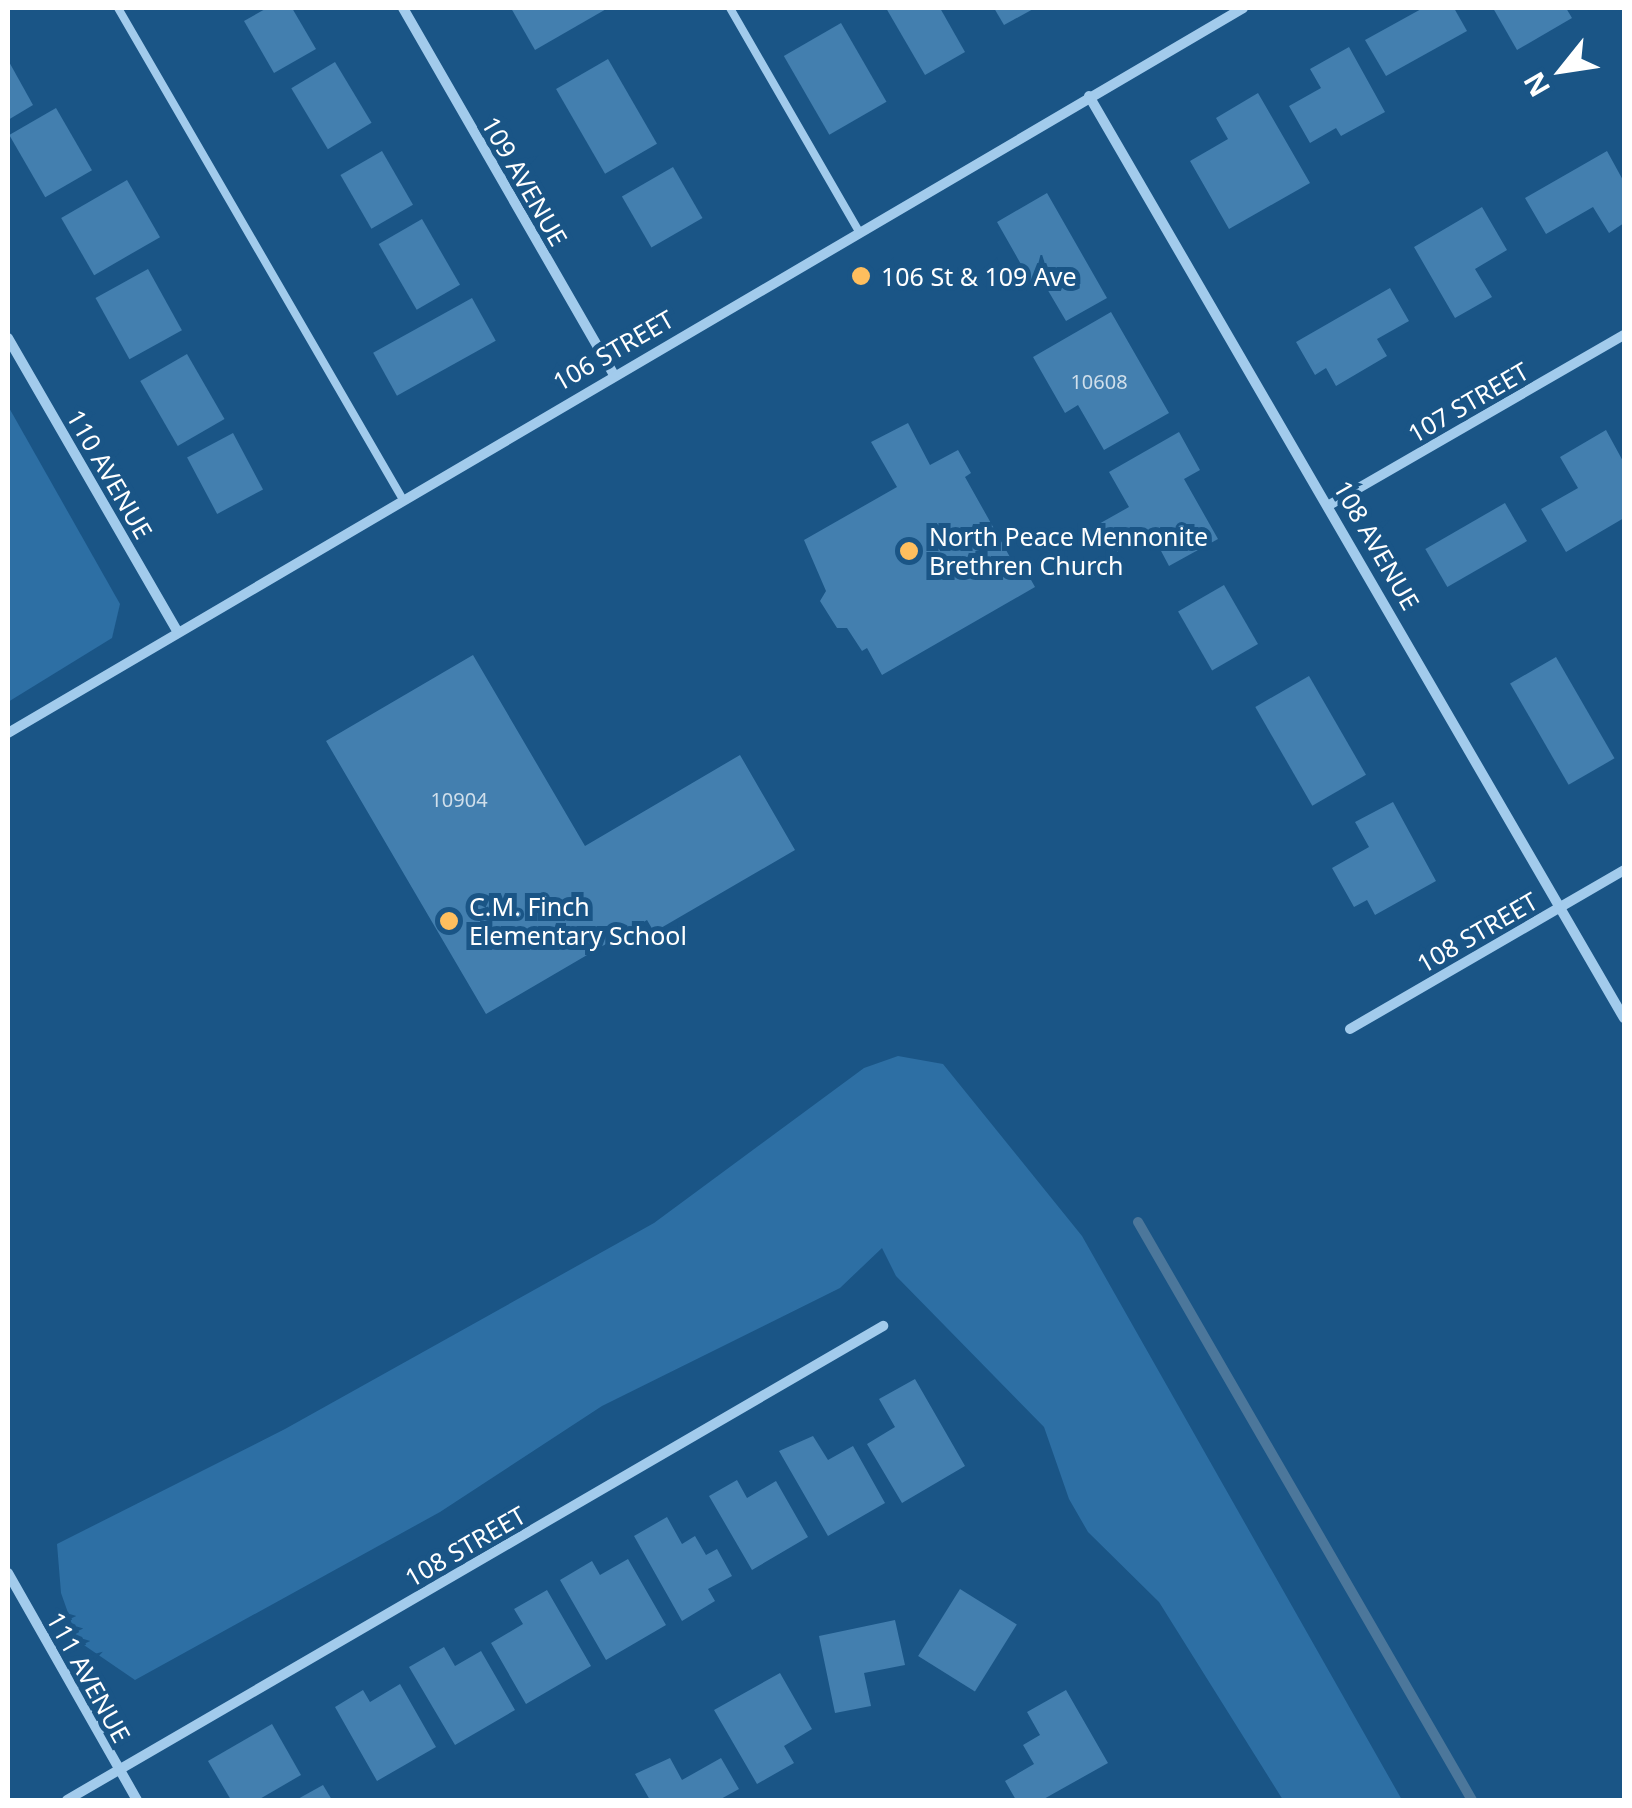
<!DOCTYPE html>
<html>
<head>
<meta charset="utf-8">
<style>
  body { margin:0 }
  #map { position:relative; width:1632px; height:1808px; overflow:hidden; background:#1a5586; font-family:"Noto Sans",sans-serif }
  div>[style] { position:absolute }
  .green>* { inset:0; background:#2d6fa4 }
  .stream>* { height:10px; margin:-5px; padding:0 5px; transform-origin:5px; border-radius:5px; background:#4c779b }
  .building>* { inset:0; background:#437faf; transform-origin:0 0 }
  .service>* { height:8px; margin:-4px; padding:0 4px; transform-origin:4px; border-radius:4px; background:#a2cbec }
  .minor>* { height:10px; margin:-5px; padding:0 5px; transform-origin:5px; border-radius:5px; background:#a2cbec }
  .dots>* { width:28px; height:28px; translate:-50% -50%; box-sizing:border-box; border:5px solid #1a5586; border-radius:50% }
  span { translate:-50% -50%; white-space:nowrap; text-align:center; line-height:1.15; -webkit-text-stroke:10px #1a5586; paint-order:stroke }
  .number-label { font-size:20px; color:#d0dfeb }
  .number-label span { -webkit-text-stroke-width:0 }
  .street-label { font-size:25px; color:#fff }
  .poi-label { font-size:25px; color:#fff }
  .left { translate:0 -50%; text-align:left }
  .frame { position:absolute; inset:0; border:10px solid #fff; pointer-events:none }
  .north { position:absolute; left:1512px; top:20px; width:100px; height:100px; -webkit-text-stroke:8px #1a5586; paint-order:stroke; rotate:240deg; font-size:28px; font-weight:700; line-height:40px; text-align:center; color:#fff }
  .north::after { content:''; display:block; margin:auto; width:35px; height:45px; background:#fff; clip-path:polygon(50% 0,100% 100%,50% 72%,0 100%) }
</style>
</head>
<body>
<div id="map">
  <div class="green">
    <i style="clip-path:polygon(8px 406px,120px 604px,112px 638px,8px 702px)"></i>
    <i style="clip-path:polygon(898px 1056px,943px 1064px,1082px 1236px,1402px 1800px,1283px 1800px,1159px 1602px,1088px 1532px,1069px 1499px,1044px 1427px,896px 1276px,882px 1248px,840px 1288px,602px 1406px,440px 1512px,135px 1680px,78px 1641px,61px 1593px,57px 1544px,285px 1429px,654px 1223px,864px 1068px)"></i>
  </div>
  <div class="stream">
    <i style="left:1138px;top:1222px;width:668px;rotate:59.98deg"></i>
  </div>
  <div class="building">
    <i style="clip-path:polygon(267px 8px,292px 8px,316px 49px,274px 73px,244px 21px)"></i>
    <i style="clip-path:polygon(511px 8px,608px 8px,535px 50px)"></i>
    <i style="clip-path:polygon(886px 8px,940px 8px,965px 52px,925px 75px)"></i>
    <i style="clip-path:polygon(994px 8px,1035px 8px,1004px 25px)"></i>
    <i style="clip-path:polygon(1423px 8px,1454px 8px,1467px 31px,1386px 76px,1365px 40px)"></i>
    <i style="clip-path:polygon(1493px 8px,1566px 8px,1572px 18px,1517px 50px)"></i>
    <i style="left:841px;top:23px;width:91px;height:66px;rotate:60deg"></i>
    <i style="clip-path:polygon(1349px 47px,1385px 112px,1341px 136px,1336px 128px,1310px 143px,1289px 106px,1321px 88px,1310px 69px)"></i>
    <i style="left:608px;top:59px;width:98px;height:60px;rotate:60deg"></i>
    <i style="clip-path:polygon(8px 60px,33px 105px,8px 120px)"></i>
    <i style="left:335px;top:62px;width:71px;height:51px;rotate:59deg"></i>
    <i style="clip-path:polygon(1258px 93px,1310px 183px,1229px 229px,1190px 161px,1228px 139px,1216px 118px)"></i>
    <i style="left:56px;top:108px;width:72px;height:54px;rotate:60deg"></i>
    <i style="left:382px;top:151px;width:62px;height:48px;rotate:60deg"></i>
    <i style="clip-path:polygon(1607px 151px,1624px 182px,1624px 223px,1609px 233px,1593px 207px,1546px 234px,1525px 198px)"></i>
    <i style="left:673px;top:167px;width:59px;height:59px;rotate:60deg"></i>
    <i style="left:127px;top:180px;width:66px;height:76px;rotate:60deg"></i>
    <i style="clip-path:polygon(1047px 193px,1107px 298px,1066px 321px,1043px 282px,1034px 287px,997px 222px)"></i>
    <i style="clip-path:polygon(1482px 207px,1507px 250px,1475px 269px,1492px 297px,1455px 318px,1414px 247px)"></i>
    <i style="left:422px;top:219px;width:76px;height:50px;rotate:60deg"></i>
    <i style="left:148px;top:269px;width:70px;height:60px;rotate:61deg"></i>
    <i style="clip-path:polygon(1390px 288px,1409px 321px,1377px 339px,1387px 356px,1336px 386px,1326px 368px,1315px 375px,1296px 342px)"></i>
    <i style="left:472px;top:298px;width:49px;height:113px;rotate:61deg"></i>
    <i style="clip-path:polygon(1111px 312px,1169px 413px,1104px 450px,1078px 405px,1065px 413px,1033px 357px)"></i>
    <i style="left:187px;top:354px;width:75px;height:54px;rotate:60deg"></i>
    <i style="clip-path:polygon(908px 423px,930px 465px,958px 450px,971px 473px,965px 477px,1015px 566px,1021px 562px,1035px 587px,882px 675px,867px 648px,862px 651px,847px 628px,837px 628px,820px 601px,826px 591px,804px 540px,897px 487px,871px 442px)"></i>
    <i style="clip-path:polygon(1606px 430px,1624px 463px,1624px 518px,1566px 552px,1541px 509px,1578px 488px,1560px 457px)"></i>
    <i style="clip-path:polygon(1179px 432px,1200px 470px,1184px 479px,1218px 539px,1169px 566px,1151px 532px,1113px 554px,1097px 525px,1129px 507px,1109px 472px)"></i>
    <i style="left:233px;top:433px;width:64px;height:52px;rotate:62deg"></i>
    <i style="left:1505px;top:503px;width:44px;height:92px;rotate:60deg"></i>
    <i style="left:1224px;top:585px;width:68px;height:53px;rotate:60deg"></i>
    <i style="clip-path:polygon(473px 655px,585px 846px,740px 755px,795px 850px,654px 932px,647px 920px,486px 1014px,326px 741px)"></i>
    <i style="left:1556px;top:657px;width:117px;height:53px;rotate:60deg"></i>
    <i style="left:1309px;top:676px;width:114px;height:62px;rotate:60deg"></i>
    <i style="clip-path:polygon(1393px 802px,1436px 881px,1375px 915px,1367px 900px,1354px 907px,1332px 868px,1369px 847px,1355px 822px)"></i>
    <i style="clip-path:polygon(915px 1379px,965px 1466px,902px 1503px,867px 1444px,895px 1427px,879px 1399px)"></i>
    <i style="clip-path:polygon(813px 1436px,828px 1460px,853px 1446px,885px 1503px,828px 1536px,779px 1451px)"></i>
    <i style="clip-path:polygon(737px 1480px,747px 1498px,776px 1481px,808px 1537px,752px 1570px,709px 1496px)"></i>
    <i style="clip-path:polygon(667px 1517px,682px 1544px,695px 1536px,706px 1555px,717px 1549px,732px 1576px,708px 1589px,715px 1601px,682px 1621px,634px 1536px)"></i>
    <i style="clip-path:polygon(628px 1559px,666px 1625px,606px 1660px,560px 1580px,592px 1561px,600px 1575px)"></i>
    <i style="left:960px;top:1589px;width:67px;height:79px;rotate:32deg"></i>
    <i style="clip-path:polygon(547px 1590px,591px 1666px,526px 1704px,491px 1643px,523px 1624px,514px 1609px)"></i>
    <i style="clip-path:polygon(895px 1620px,905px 1665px,864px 1673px,871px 1706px,835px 1713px,819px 1636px)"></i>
    <i style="clip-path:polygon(444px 1647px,455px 1666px,481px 1651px,515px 1710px,455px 1745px,409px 1667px)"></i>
    <i style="clip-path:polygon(780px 1673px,812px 1729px,784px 1746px,794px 1763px,757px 1784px,714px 1710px)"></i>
    <i style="clip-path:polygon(400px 1684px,436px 1747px,377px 1781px,335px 1707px,363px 1690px,370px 1702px)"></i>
    <i style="clip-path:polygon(1066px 1690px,1108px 1763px,1042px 1800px,1016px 1800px,1005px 1781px,1034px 1764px,1023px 1745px,1040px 1735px,1027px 1712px)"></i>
    <i style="clip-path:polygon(272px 1724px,301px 1775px,258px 1800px,231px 1800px,208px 1761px)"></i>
    <i style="clip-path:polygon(670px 1758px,682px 1780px,721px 1758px,739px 1789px,719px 1800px,650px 1800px,635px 1774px)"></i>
    <i style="clip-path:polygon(323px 1785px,332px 1800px,296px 1800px)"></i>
  </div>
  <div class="service">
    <i style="left:118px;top:8px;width:564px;rotate:59.89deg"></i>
    <i style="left:730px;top:8px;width:256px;rotate:60deg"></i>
  </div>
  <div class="minor">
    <i style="left:403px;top:8px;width:421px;rotate:60.1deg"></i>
    <i style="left:1089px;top:96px;width:1066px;rotate:59.88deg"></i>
    <i style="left:8px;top:338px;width:338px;rotate:60deg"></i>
    <i style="left:1331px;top:504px;width:338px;rotate:-30deg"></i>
    <i style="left:8px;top:733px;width:1432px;rotate:-30.41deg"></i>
    <i style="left:1350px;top:1029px;width:317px;rotate:-30.1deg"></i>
    <i style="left:8px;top:1573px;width:261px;rotate:60.4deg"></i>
    <i style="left:67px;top:1800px;width:944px;rotate:-30.15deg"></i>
  </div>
  <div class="dots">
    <i style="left:861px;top:276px;background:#febe5e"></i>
    <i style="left:909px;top:551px;background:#febe5e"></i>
    <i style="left:449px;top:921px;background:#febe5e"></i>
  </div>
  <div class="number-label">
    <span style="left:1099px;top:381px">10608</span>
    <span style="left:459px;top:799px">10904</span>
  </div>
  <div class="street-label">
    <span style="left:525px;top:181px;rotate:60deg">109 AVENUE</span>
    <span style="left:613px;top:350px;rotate:-30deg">106 STREET</span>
    <span style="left:1468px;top:402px;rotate:-30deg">107 STREET</span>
    <span style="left:110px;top:474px;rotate:60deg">110 AVENUE</span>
    <span style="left:1377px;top:545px;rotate:60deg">108 AVENUE</span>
    <span style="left:1477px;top:932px;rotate:-30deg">108 STREET</span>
    <span style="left:465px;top:1546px;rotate:-30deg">108 STREET</span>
    <span style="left:89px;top:1677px;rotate:61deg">111 AVENUE</span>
  </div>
  <div class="poi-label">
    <span class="left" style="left:881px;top:276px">106 St &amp; 109 Ave</span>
    <span class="left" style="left:929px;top:551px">North Peace Mennonite<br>Brethren Church</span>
    <span class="left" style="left:469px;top:921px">C.M. Finch<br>Elementary School</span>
  </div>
  <div class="frame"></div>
  <div class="north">N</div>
</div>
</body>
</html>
